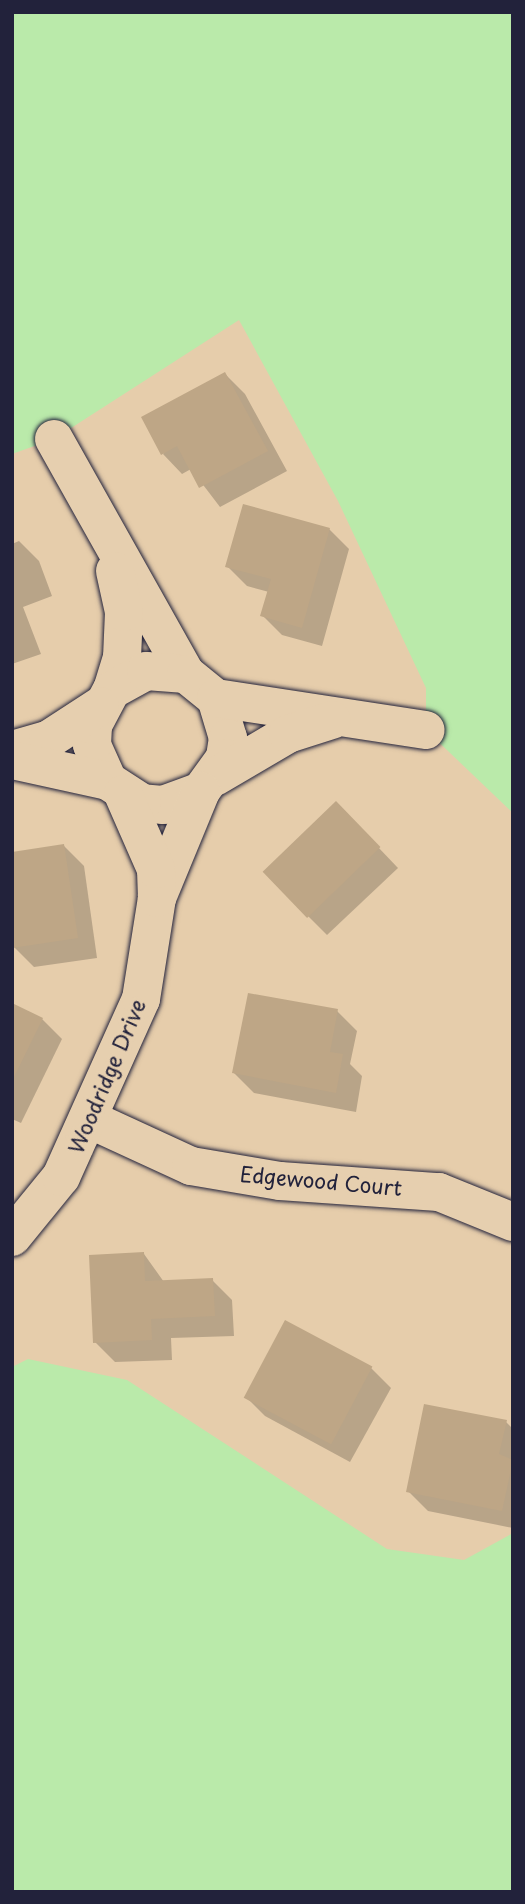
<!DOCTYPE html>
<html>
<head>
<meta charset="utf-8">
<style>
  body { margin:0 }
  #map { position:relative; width:525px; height:1904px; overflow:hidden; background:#e6cdab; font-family:"Playpen Sans",sans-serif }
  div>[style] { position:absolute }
  .green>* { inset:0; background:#baeaaa }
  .shadow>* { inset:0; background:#0003 }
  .building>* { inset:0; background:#bea686; transform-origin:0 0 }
  .roads { filter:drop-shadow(0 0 2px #22223b) drop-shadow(0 0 2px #22223b) }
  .minor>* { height:38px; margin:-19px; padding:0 19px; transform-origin:19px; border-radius:19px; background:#e6cfaf }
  span { translate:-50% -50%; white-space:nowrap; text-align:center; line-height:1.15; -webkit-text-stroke:7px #e6cfaf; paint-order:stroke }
  .street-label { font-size:21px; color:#22223b }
  .frame { position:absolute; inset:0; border:14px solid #22223b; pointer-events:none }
</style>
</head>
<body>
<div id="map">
  <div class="green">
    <i style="clip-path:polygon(12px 12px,513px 12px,513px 813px,426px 730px,426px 688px,338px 501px,239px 320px,54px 439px,12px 454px)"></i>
    <i style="clip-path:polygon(28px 1359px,127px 1380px,387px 1549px,464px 1560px,513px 1533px,513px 1892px,12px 1892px,12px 1367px)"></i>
  </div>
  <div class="shadow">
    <i style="clip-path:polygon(225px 374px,245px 394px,287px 471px,220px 507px,191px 469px,182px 474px,163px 454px)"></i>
    <i style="clip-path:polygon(329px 529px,349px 549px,322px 646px,282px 635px,262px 615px,269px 592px,247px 586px,227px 566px)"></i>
    <i style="clip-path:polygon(19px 541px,39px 561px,52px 596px,23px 607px,41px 654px,12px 664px,12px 544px)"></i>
    <i style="clip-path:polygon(356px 824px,398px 868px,327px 935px,307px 915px)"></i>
    <i style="clip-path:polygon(64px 846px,84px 866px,97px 958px,34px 967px,14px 947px)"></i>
    <i style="clip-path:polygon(12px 1005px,42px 1019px,62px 1039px,21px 1123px,12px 1119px)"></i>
    <i style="clip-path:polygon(337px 1011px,357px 1031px,350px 1064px,362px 1076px,356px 1112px,254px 1093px,234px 1073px)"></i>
    <i style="clip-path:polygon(144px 1254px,164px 1282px,212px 1280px,232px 1300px,234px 1336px,171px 1338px,172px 1360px,115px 1362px,95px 1342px)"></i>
    <i style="clip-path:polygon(371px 1368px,391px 1388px,350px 1462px,265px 1416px,245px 1396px)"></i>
    <i style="clip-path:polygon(506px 1422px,513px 1429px,513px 1528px,428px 1511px,408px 1491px)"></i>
  </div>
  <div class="building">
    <i style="clip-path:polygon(225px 372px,268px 451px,199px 488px,177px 446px,161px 455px,141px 417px)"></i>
    <i style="clip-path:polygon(243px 504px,330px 528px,302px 628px,260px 616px,271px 579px,225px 567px)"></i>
    <i style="left:336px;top:801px;width:64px;height:102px;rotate:46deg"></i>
    <i style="clip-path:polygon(64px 844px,78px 938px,12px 948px,12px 852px)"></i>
    <i style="clip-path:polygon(248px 993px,338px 1009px,330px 1052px,343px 1054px,336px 1093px,232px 1073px)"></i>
    <i style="clip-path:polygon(12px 1003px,43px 1018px,12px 1081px)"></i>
    <i style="clip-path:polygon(144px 1252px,145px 1281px,213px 1278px,215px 1316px,151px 1319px,152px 1340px,93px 1343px,89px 1255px)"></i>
    <i style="left:285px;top:1320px;width:99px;height:88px;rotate:28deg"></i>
    <i style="clip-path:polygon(424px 1404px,507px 1420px,499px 1454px,513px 1460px,502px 1511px,406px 1492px)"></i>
  </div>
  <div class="roads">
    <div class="minor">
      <i style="left:54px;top:439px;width:270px;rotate:60.7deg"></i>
      <i style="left:112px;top:690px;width:34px;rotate:-73deg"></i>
      <i style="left:122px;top:658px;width:46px;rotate:-87.5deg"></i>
      <i style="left:124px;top:612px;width:42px;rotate:-102.4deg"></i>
      <i style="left:216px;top:698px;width:42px;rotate:73.3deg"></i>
      <i style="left:228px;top:738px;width:20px;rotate:99deg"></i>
      <i style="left:225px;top:758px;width:41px;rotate:126deg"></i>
      <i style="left:201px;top:791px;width:40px;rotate:159.8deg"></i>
      <i style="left:163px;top:805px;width:21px;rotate:-175deg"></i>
      <i style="left:142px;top:803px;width:40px;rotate:-147.1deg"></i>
      <i style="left:108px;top:781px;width:39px;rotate:-114deg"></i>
      <i style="left:92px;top:745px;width:20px;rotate:-87deg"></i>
      <i style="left:93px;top:725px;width:40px;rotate:-62deg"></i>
      <i style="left:112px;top:690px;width:39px;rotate:-29deg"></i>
      <i style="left:146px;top:671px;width:40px;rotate:4.3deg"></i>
      <i style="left:186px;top:674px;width:38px;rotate:39deg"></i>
      <i style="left:216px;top:698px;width:212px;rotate:8.7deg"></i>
      <i style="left:12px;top:750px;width:37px;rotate:-16deg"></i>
      <i style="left:48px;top:740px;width:62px;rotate:-33.2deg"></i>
      <i style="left:12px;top:760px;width:98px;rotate:12.3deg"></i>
      <i style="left:215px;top:777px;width:85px;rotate:-30.5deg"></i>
      <i style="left:288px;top:734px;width:46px;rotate:-17.7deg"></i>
      <i style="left:157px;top:898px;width:116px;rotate:-67.6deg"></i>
      <i style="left:91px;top:1120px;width:110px;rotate:24.7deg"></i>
      <i style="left:191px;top:1166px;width:90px;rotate:9.6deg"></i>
      <i style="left:280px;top:1181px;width:159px;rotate:4deg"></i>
      <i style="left:439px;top:1192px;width:80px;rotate:22.1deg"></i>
      <i style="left:12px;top:1237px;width:77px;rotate:-50.8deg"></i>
      <i style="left:61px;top:1177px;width:195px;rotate:-65.8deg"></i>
      <i style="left:141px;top:999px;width:102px;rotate:-81deg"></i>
      <i style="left:157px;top:898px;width:29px;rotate:-92deg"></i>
      <i style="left:156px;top:869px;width:82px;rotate:-113.7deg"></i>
    </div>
  </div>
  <div class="street-label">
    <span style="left:106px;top:1076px;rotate:-67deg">Woodridge Drive</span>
    <span style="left:321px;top:1180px;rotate:5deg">Edgewood Court</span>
  </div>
  <div class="frame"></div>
</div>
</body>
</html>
